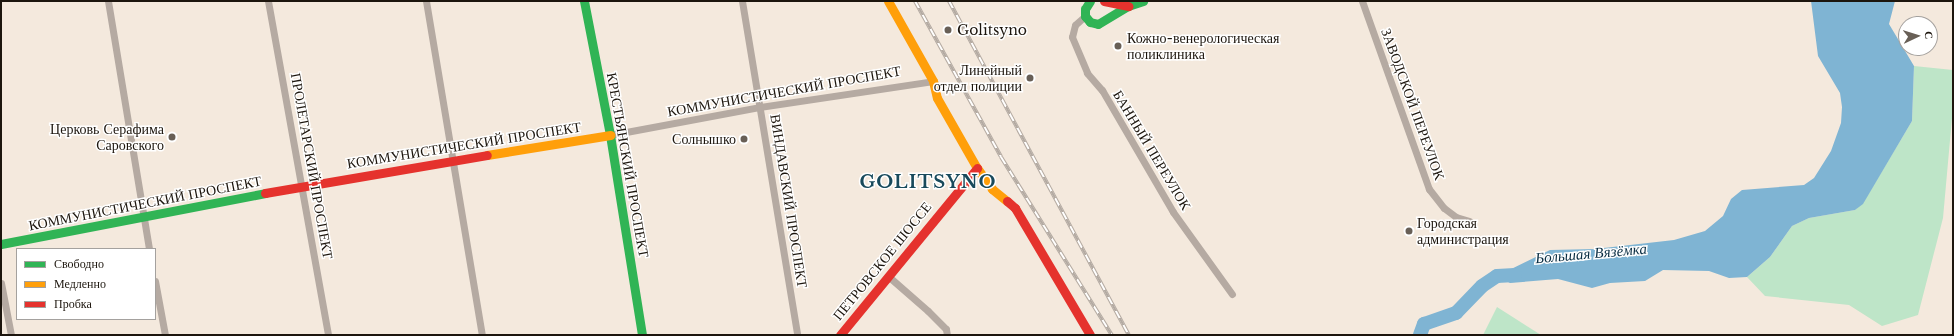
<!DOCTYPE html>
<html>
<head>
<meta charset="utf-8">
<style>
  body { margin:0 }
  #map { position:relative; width:1954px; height:336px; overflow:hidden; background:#f4e9dd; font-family:"Libre Baskerville",serif }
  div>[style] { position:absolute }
  .green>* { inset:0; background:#bee5c8 }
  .water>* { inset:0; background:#7fb4d3 }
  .river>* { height:14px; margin:-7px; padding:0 7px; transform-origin:7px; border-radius:7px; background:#7fb4d3 }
  .street>* { height:7px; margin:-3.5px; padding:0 3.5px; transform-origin:3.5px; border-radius:3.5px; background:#b5aaa2 }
  .fast>* { height:9px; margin:-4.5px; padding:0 4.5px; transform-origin:4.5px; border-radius:4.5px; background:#30b455 }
  .slow>* { height:9px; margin:-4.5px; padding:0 4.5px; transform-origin:4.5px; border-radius:4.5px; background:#ff9f0a }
  .jam>* { height:9px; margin:-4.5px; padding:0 4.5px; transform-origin:4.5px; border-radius:4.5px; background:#e5322d }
  .rail>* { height:4px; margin-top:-2px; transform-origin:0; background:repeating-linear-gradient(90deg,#fff 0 8px,#b3aaa2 0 16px); box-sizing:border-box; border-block:1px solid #b3aaa2 }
  .dots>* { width:11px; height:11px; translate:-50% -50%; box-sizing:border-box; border:2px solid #fff; border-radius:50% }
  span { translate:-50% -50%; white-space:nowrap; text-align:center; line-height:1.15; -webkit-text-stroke:3px #fff; paint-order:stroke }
  .poi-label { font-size:14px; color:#1c150d }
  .left { translate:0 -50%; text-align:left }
  .right { translate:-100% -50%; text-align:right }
  .street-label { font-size:14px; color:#1c150d }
  .water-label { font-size:15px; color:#082c41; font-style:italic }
  .district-label { font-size:18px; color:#184a5c; font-weight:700; letter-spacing:1px }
  .frame { position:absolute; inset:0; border:2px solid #1c150d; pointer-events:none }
  .legend { position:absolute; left:16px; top:248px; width:140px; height:72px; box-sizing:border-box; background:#fff; border:1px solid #a4a19e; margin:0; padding:5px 7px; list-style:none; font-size:12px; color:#1c150d }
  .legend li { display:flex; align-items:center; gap:8px; height:20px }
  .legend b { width:20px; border:1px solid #a4a19e }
  .north { position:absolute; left:1898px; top:16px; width:40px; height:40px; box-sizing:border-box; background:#fff; border:1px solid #a4a19e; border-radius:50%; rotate:86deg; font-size:11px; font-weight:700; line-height:16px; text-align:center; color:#1c150d }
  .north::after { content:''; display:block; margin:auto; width:14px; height:18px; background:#685f56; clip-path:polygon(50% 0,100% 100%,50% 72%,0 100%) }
</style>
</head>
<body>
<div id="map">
  <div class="green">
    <i style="clip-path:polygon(1914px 66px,1953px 70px,1953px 107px,1943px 218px,1918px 315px,1882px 326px,1849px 305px,1765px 296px,1747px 277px,1770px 257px,1792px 226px,1809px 218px,1855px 210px,1863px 203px,1912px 121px)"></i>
    <i style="clip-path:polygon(1497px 307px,1541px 335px,1483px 335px)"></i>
  </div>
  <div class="water">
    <i style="clip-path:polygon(1811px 1px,1895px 1px,1889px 24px,1914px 66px,1912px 121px,1863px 204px,1855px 210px,1809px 218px,1792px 226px,1770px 257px,1747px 277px,1729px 278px,1709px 271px,1663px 270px,1645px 281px,1610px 283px,1592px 288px,1558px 279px,1510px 283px,1497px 276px,1550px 250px,1595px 249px,1674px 240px,1705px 231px,1723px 216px,1731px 199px,1742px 190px,1804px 185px,1814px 178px,1831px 151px,1841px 123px,1842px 107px,1840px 93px,1818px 56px)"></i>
  </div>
  <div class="river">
    <i style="left:1420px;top:335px;width:12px;rotate:-70deg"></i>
    <i style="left:1424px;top:324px;width:34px;rotate:-19deg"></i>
    <i style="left:1456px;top:313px;width:37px;rotate:-46deg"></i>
    <i style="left:1482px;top:286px;width:18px;rotate:-34deg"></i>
    <i style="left:1497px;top:276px;width:18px;rotate:-3deg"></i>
  </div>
  <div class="street">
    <i style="left:108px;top:1px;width:251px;rotate:80.6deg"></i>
    <i style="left:268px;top:1px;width:339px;rotate:79.8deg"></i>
    <i style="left:426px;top:1px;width:339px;rotate:80.5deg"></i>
    <i style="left:742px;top:1px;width:338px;rotate:80.6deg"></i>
    <i style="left:1362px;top:1px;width:200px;rotate:70.4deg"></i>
    <i style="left:1429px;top:189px;width:24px;rotate:52deg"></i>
    <i style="left:1444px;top:208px;width:15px;rotate:37deg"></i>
    <i style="left:1456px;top:217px;width:14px;rotate:17deg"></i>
    <i style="left:1085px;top:16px;width:13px;rotate:138deg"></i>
    <i style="left:1075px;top:25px;width:12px;rotate:104deg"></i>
    <i style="left:1072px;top:37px;width:39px;rotate:67deg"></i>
    <i style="left:1087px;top:73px;width:23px;rotate:49deg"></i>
    <i style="left:1102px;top:90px;width:141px;rotate:59.8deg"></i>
    <i style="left:1173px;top:212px;width:101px;rotate:54.3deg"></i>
    <i style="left:610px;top:135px;width:153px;rotate:-10.6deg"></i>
    <i style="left:760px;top:107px;width:175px;rotate:-8.5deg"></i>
    <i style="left:888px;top:276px;width:53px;rotate:41.2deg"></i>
    <i style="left:928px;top:311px;width:25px;rotate:45deg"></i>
    <i style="left:946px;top:329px;width:6px;rotate:81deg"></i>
    <i style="left:155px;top:281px;width:55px;rotate:79.5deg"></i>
    <i style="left:1px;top:283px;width:53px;rotate:79.1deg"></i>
  </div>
  <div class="fast">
    <i style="left:584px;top:1px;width:136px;rotate:79deg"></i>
    <i style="left:610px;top:135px;width:203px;rotate:80.9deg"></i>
    <i style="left:1090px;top:1px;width:9px;rotate:122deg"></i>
    <i style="left:1085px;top:9px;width:7px;rotate:90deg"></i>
    <i style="left:1085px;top:16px;width:8px;rotate:50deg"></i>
    <i style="left:1090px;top:22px;width:8px;rotate:14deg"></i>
    <i style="left:1098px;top:24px;width:35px;rotate:-31deg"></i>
    <i style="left:1128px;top:6px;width:16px;rotate:-18deg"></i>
    <i style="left:1px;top:244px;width:269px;rotate:-10.9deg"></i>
  </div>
  <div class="slow">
    <i style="left:888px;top:1px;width:92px;rotate:60.6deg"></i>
    <i style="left:933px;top:81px;width:17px;rotate:77deg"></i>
    <i style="left:937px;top:98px;width:81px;rotate:60.3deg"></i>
    <i style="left:977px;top:168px;width:26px;rotate:54deg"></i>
    <i style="left:992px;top:189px;width:19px;rotate:39deg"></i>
    <i style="left:487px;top:155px;width:125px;rotate:-9.2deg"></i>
  </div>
  <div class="jam">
    <i style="left:1104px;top:1px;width:25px;rotate:12deg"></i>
    <i style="left:265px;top:193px;width:225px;rotate:-9.7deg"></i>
    <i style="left:1007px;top:201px;width:11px;rotate:41deg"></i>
    <i style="left:1015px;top:208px;width:147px;rotate:59.4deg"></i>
    <i style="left:840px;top:335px;width:216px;rotate:-50.6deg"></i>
  </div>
  <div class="rail">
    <i style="left:915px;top:1px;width:178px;rotate:61.1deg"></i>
    <i style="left:1001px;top:157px;width:210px;rotate:58.1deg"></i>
    <i style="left:949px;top:1px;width:379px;rotate:61.7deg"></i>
  </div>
  <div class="dots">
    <i style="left:948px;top:30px;background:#685f56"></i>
    <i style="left:1118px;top:46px;background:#685f56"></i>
    <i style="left:1030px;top:78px;background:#685f56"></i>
    <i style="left:172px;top:137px;background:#685f56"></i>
    <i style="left:744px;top:139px;background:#685f56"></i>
    <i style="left:1409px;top:231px;background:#685f56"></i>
  </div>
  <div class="poi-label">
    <span class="left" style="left:957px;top:30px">Golitsyno</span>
    <span class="left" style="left:1127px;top:46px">Кожно-венерологическая<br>поликлиника</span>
    <span class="right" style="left:1022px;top:78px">Линейный<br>отдел полиции</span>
    <span class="right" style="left:164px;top:137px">Церковь Серафима<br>Саровского</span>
    <span class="right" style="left:736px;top:139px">Солнышко</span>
    <span class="left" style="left:1417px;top:231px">Городская<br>администрация</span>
  </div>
  <div class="street-label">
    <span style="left:784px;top:91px;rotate:-10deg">КОММУНИСТИЧЕСКИЙ ПРОСПЕКТ</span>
    <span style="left:1413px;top:104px;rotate:70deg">ЗАВОДСКОЙ ПЕРЕУЛОК</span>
    <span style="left:464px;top:145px;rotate:-9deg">КОММУНИСТИЧЕСКИЙ ПРОСПЕКТ</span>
    <span style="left:1152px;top:150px;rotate:59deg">БАННЫЙ ПЕРЕУЛОК</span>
    <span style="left:628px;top:165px;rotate:80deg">КРЕСТЬЯНСКИЙ ПРОСПЕКТ</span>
    <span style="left:312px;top:166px;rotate:80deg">ПРОЛЕТАРСКИЙ ПРОСПЕКТ</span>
    <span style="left:789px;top:201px;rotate:81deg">ВИНДАВСКИЙ ПРОСПЕКТ</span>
    <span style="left:145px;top:203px;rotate:-11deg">КОММУНИСТИЧЕСКИЙ ПРОСПЕКТ</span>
    <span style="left:882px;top:261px;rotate:-51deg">ПЕТРОВСКОЕ ШОССЕ</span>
  </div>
  <div class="water-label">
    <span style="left:1591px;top:253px;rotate:-5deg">Большая Вязёмка</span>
  </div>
  <div class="district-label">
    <span style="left:928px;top:182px">GOLITSYNO</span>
  </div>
  <div class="frame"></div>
  <ul class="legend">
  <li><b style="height:5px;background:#30b455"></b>Свободно</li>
  <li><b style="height:5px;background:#ff9f0a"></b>Медленно</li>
  <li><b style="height:5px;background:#e5322d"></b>Пробка</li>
  </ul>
  <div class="north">С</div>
</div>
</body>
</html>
